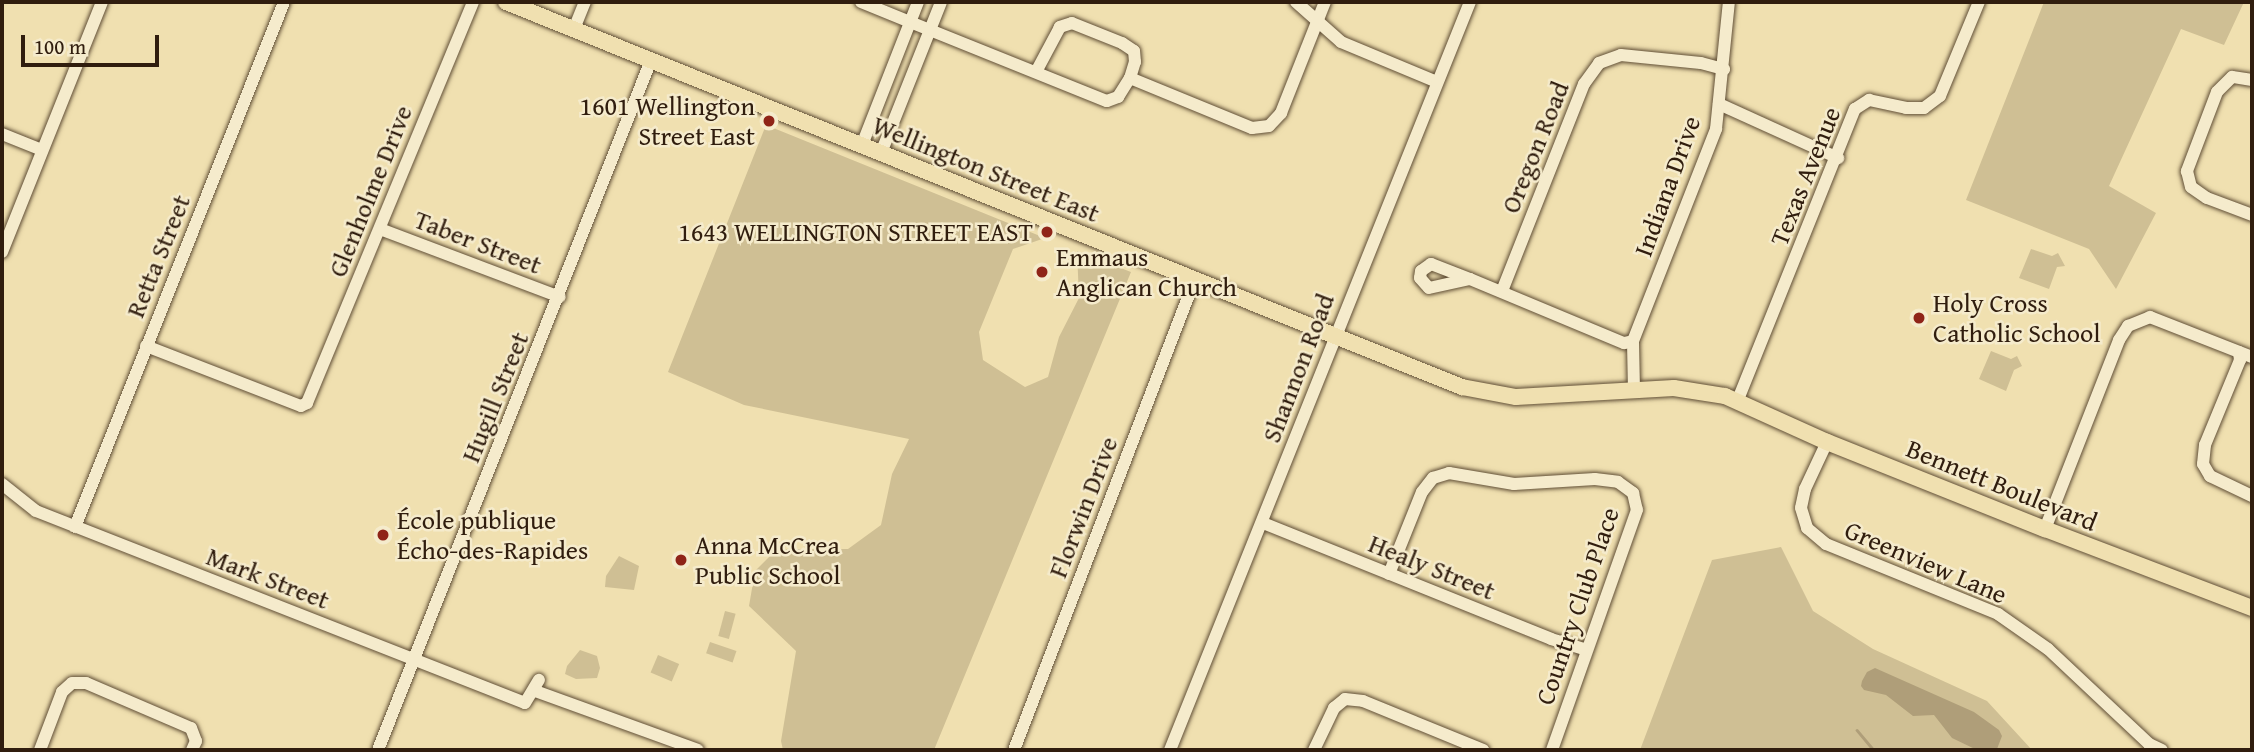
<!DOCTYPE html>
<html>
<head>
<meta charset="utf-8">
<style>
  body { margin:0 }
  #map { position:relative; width:2254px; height:752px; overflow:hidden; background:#f0e0b0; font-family:"Gentium Book Plus",serif }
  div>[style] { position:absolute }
  .green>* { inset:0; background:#cfbf94; transform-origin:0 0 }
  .water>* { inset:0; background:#af9e79 }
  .stream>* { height:2.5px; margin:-1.25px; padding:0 1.25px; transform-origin:1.25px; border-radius:1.25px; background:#af9e79 }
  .roads { filter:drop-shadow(0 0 2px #604e36) drop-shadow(0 0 2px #604e36) }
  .minor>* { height:12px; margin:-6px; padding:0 6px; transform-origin:6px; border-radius:6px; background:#f5ebcc }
  .major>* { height:16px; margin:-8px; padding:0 8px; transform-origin:8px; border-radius:8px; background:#f0e0b0 }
  .dots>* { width:19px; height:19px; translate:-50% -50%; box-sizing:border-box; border:4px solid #f5ebcc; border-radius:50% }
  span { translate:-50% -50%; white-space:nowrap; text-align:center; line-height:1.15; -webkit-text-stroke:5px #f5ebcc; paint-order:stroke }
  .poi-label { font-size:26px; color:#301d0e }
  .right { translate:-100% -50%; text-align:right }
  .left { translate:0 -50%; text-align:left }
  .street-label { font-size:26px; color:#301d0e }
  .frame { position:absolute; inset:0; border:4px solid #301d0e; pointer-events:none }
  .scale { position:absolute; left:21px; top:35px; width:138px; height:32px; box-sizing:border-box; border:4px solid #301d0e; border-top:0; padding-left:9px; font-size:21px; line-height:24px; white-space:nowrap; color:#301d0e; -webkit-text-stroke:5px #f5ebcc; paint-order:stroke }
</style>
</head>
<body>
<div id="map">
  <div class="green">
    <i style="clip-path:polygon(2044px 2px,2244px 2px,2224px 45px,2181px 29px,2109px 186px,2156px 213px,2116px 289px,2089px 249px,1966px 200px)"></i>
    <i style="clip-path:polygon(766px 125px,1045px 238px,1013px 249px,979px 332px,983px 360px,1025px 387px,1048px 377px,1059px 337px,1079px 298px,1077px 251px,1131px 272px,934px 750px,783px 750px,781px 741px,796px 651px,749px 606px,755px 571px,777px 549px,848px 549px,881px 525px,892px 474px,909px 439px,744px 405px,668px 372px)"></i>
    <i style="clip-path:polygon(2031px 249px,2052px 256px,2058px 253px,2065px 266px,2057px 267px,2049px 289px,2019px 278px)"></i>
    <i style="clip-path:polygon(1991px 351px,2011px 359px,2017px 356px,2022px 366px,2014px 370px,2006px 391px,1979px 379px)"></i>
    <i style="clip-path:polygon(1781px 547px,1813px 611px,1873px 649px,1987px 701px,2032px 750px,1640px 750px,1712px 560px)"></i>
    <i style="clip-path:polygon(619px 556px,639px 566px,634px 590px,605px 587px,606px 576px)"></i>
    <i style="left:725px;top:611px;width:11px;height:26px;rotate:15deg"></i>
    <i style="left:710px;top:642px;width:28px;height:12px;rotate:19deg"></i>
    <i style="clip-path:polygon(580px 650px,597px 656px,600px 668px,597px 678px,576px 679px,565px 674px,567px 666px)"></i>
    <i style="left:658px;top:655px;width:23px;height:19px;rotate:23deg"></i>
  </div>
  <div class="water">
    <i style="clip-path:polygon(1875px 668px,1974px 712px,1999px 730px,2002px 736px,1997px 749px,1977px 750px,1952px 738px,1934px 715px,1913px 716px,1886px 695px,1864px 690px,1861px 686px,1862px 681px,1867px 672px)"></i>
  </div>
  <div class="stream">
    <i style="left:1857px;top:730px;width:26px;rotate:50deg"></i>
  </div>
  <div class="roads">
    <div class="minor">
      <i style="left:861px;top:2px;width:53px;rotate:22.2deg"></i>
      <i style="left:910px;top:22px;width:212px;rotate:21.9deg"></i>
      <i style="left:1107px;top:101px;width:12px;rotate:-20deg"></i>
      <i style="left:1118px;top:97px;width:22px;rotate:-58deg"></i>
      <i style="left:1130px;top:78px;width:17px;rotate:-73deg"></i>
      <i style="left:1135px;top:62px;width:11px;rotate:-95deg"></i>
      <i style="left:1134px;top:51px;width:14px;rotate:-146deg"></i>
      <i style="left:1122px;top:43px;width:54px;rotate:-158.2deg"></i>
      <i style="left:1072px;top:23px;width:13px;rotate:162deg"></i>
      <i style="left:1060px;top:27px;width:51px;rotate:118.1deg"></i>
      <i style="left:1296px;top:2px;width:60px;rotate:41.6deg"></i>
      <i style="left:1341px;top:42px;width:104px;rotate:22.6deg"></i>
      <i style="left:574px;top:29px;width:29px;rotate:-68deg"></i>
      <i style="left:1130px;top:78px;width:132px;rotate:22.3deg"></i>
      <i style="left:1252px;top:128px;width:17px;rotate:-7deg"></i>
      <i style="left:1269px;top:126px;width:18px;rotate:-47deg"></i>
      <i style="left:1281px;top:113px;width:119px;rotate:-68.4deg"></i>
      <i style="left:2252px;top:80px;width:20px;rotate:-171deg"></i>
      <i style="left:2232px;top:77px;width:21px;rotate:135deg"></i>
      <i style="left:2217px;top:92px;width:85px;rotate:110.8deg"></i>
      <i style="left:2187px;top:171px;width:16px;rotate:76deg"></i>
      <i style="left:2191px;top:187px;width:19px;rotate:35deg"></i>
      <i style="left:2207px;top:198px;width:48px;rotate:20.7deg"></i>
      <i style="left:1719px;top:104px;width:131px;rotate:24.4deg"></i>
      <i style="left:2px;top:134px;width:43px;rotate:21.8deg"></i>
      <i style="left:862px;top:145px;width:154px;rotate:-68.6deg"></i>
      <i style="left:881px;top:153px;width:162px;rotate:-68.3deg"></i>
      <i style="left:380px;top:229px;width:192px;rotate:20.7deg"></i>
      <i style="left:2px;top:252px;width:269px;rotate:-68.2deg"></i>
      <i style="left:1470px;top:279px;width:42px;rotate:-159deg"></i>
      <i style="left:1431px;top:264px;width:12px;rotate:145deg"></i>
      <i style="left:1421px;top:271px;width:7px;rotate:98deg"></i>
      <i style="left:1420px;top:278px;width:13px;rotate:48deg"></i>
      <i style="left:1429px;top:288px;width:42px;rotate:-12.4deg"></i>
      <i style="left:1470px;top:279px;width:167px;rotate:22.6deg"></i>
      <i style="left:1624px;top:343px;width:9px;rotate:-13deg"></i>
      <i style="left:1502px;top:291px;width:223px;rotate:-68.4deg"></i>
      <i style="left:1584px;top:84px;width:26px;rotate:-54deg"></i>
      <i style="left:1599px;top:63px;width:23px;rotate:-20deg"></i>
      <i style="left:1621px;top:55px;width:80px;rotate:5.7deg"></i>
      <i style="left:1701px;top:63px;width:24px;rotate:15deg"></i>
      <i style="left:146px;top:346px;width:166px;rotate:21.2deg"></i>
      <i style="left:301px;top:406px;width:7px;rotate:-27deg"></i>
      <i style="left:307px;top:403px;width:434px;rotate:-67.5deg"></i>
      <i style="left:2239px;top:352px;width:8px;rotate:83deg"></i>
      <i style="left:2240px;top:360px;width:92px;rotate:112.4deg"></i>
      <i style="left:2205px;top:445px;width:19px;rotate:96deg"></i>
      <i style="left:2203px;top:464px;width:14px;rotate:60deg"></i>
      <i style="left:2210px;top:476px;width:47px;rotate:25.5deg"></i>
      <i style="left:1634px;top:390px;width:49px;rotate:-91.2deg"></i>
      <i style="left:1633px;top:341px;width:228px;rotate:-68.6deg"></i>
      <i style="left:1716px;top:129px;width:128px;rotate:-84.2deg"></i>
      <i style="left:1737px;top:402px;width:316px;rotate:-68.1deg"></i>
      <i style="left:1855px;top:109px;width:17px;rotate:-33deg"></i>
      <i style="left:1869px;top:100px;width:38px;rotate:12deg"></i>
      <i style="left:1906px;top:108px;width:18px"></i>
      <i style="left:1924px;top:108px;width:20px;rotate:-37deg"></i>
      <i style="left:1940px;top:96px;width:102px;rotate:-67.5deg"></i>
      <i style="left:1827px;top:442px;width:52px;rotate:115.1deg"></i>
      <i style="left:1805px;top:489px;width:19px;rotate:102deg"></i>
      <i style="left:1801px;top:508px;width:21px;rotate:73deg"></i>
      <i style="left:1807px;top:528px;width:25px;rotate:40deg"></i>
      <i style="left:1826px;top:544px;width:186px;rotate:22.1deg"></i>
      <i style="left:1998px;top:614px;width:61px;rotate:35deg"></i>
      <i style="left:2048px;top:649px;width:139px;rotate:43.2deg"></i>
      <i style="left:2149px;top:744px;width:14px;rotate:25deg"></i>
      <i style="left:2px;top:484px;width:43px;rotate:38.5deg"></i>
      <i style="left:36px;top:511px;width:525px;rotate:21.44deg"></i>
      <i style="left:525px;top:703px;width:27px;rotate:-59deg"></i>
      <i style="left:1263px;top:523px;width:310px;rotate:21.9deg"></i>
      <i style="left:1551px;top:639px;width:37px;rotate:17deg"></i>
      <i style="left:75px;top:527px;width:565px;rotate:-68.29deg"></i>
      <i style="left:2045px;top:529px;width:203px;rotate:-68.6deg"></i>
      <i style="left:2119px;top:340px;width:17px;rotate:-57deg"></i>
      <i style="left:2128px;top:326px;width:24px;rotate:-22deg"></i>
      <i style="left:2150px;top:317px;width:110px;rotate:21.4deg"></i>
      <i style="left:1389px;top:574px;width:88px;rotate:-68.1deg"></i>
      <i style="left:1422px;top:492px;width:18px;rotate:-52deg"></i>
      <i style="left:1433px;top:478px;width:17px;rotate:-17deg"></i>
      <i style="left:1449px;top:473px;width:66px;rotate:9.6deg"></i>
      <i style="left:1514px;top:484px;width:81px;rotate:-3.5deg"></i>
      <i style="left:1595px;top:479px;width:23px;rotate:7deg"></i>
      <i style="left:1618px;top:482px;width:19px;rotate:36deg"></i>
      <i style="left:1633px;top:493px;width:17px;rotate:77deg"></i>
      <i style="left:1637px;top:510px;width:255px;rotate:109.5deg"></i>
      <i style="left:535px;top:691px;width:173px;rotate:19.9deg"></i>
      <i style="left:40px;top:750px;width:62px;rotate:-69.2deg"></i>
      <i style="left:62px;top:692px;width:13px;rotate:-42deg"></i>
      <i style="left:72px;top:683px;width:14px"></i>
      <i style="left:86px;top:683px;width:114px;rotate:23.2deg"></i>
      <i style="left:191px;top:728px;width:14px;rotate:69deg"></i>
      <i style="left:196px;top:741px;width:10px;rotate:114deg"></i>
      <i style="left:378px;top:750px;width:742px;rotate:-68.41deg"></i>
      <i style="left:1014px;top:750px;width:505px;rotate:-68.98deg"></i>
      <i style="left:1170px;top:750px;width:806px;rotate:-68.15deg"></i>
      <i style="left:1314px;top:750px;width:47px;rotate:-64.5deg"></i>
      <i style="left:1334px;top:708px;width:14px;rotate:-39deg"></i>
      <i style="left:1345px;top:699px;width:18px;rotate:6deg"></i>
      <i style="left:1363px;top:701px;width:130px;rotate:22.2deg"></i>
    </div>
    <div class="major">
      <i style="left:506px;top:2px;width:1031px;rotate:21.94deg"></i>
      <i style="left:1462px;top:387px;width:55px;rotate:10.5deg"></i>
      <i style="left:1516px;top:397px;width:158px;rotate:-3.3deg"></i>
      <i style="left:1674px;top:388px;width:52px;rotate:8.9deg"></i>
      <i style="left:1725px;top:396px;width:112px;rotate:24.3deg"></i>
      <i style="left:1827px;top:442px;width:235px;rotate:21.8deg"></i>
      <i style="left:2045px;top:529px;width:222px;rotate:20.9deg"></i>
    </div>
  </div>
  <div class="dots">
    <i style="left:769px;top:121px;background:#8f2418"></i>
    <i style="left:1047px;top:232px;background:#8f2418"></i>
    <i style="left:1042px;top:272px;background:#8f2418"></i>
    <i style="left:1919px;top:318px;background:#8f2418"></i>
    <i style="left:383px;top:535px;background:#8f2418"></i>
    <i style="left:681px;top:560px;background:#8f2418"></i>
  </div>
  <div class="poi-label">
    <span class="right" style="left:755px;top:121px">1601 Wellington<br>Street East</span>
    <span class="right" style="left:1033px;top:232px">1643 WELLINGTON STREET EAST</span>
    <span class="left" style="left:1056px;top:272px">Emmaus<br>Anglican Church</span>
    <span class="left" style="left:1933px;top:318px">Holy Cross<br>Catholic School</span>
    <span class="left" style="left:397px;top:535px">École publique<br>Écho-des-Rapides</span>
    <span class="left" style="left:695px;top:560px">Anna McCrea<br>Public School</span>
  </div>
  <div class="street-label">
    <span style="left:1535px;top:147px;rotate:-68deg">Oregon Road</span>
    <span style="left:986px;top:169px;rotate:22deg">Wellington Street East</span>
    <span style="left:1805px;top:176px;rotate:-68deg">Texas Avenue</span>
    <span style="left:1667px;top:186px;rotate:-70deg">Indiana Drive</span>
    <span style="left:370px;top:191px;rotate:-68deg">Glenholme Drive</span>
    <span style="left:478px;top:242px;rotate:21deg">Taber Street</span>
    <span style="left:158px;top:256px;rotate:-68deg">Retta Street</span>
    <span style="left:1298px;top:368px;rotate:-69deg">Shannon Road</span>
    <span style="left:495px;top:397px;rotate:-68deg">Hugill Street</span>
    <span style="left:2002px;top:485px;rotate:22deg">Bennett Boulevard</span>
    <span style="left:1083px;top:507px;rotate:-69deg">Florwin Drive</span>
    <span style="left:1926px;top:562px;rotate:23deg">Greenview Lane</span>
    <span style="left:1432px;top:567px;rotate:22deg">Healy Street</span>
    <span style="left:268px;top:578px;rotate:21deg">Mark Street</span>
    <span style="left:1577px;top:606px;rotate:-71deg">Country Club Place</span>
  </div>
  <div class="frame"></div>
  <div class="scale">100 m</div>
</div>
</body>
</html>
